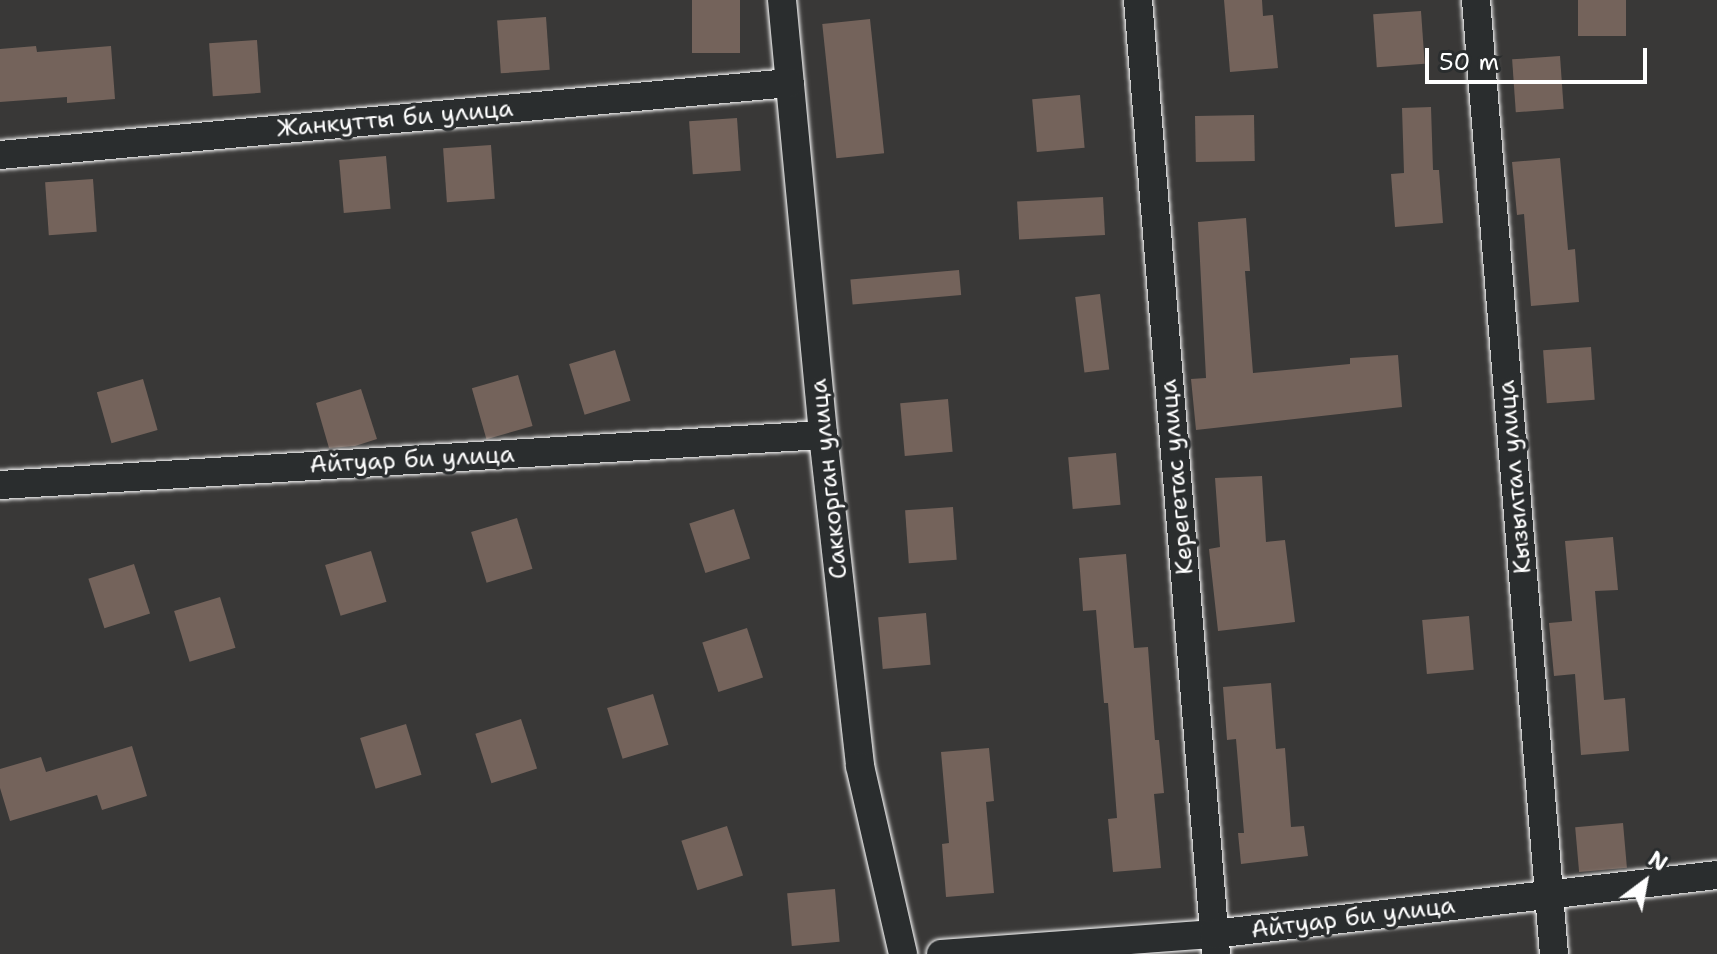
<!DOCTYPE html>
<html>
<head>
<meta charset="utf-8">
<style>
  body { margin:0 }
  #map { position:relative; width:1717px; height:954px; overflow:hidden; background:#393837; font-family:"Shantell Sans",sans-serif }
  div>[style] { position:absolute }
  .building>* { inset:0; background:#74635b; transform-origin:0 0 }
  .roads { filter:drop-shadow(0 0 2px #fff) drop-shadow(0 0 2px #fff) }
  .street>* { height:28px; margin:-14px; padding:0 14px; transform-origin:14px; border-radius:14px; background:#2a2d2e }
  span { translate:-50% -50%; white-space:nowrap; text-align:center; line-height:1.15; -webkit-text-stroke:7px #2a2d2e; paint-order:stroke }
  .street-label { font-size:24px; color:#fff }
  .north { position:absolute; left:1605px; top:842px; width:80px; height:80px; -webkit-text-stroke:6px #2a2d2e; paint-order:stroke; rotate:32deg; font-size:22px; font-weight:700; line-height:32px; text-align:center; color:#fff }
  .north::after { content:''; display:block; margin:auto; width:28px; height:36px; background:#fff; clip-path:polygon(50% 0,100% 100%,50% 72%,0 100%) }
  .scale { position:absolute; left:1425px; top:48px; width:222px; height:36px; box-sizing:border-box; border:4px solid #fff; border-top:0; padding-left:10px; font-size:24px; line-height:28px; white-space:nowrap; color:#fff; -webkit-text-stroke:6px #2a2d2e; paint-order:stroke }
</style>
</head>
<body>
<div id="map">
  <div class="building">
    <i style="left:692px;top:0;width:48px;height:53px"></i>
    <i style="clip-path:polygon(1224px 0,1262px 0,1263px 16px,1273px 15px,1278px 68px,1230px 72px)"></i>
    <i style="left:1578px;top:0;width:48px;height:36px"></i>
    <i style="left:1421px;top:11px;width:53px;height:48px;rotate:86deg"></i>
    <i style="left:546px;top:17px;width:53px;height:49px;rotate:86deg"></i>
    <i style="left:870px;top:19px;width:135px;height:48px;rotate:84deg"></i>
    <i style="left:257px;top:40px;width:53px;height:48px;rotate:86deg"></i>
    <i style="clip-path:polygon(36px 46px,37px 52px,111px 46px,115px 99px,67px 103px,67px 97px,0 102px,0 49px)"></i>
    <i style="left:1560px;top:56px;width:53px;height:48px;rotate:86deg"></i>
    <i style="left:1080px;top:95px;width:53px;height:48px;rotate:85deg"></i>
    <i style="clip-path:polygon(1431px 107px,1433px 170px,1439px 170px,1443px 223px,1395px 227px,1391px 174px,1404px 173px,1402px 108px)"></i>
    <i style="left:1254px;top:115px;width:46px;height:59px;rotate:89deg"></i>
    <i style="left:737px;top:118px;width:53px;height:48px;rotate:86deg"></i>
    <i style="left:491px;top:145px;width:54px;height:48px;rotate:86deg"></i>
    <i style="left:386px;top:156px;width:53px;height:47px;rotate:85deg"></i>
    <i style="clip-path:polygon(1560px 158px,1568px 250px,1575px 249px,1579px 302px,1531px 306px,1524px 214px,1517px 215px,1512px 162px)"></i>
    <i style="left:93px;top:179px;width:53px;height:48px;rotate:86deg"></i>
    <i style="left:1103px;top:197px;width:38px;height:86px;rotate:87deg"></i>
    <i style="clip-path:polygon(1246px 218px,1250px 271px,1245px 271px,1253px 373px,1350px 364px,1350px 358px,1398px 355px,1402px 407px,1196px 430px,1191px 379px,1206px 378px,1198px 222px)"></i>
    <i style="left:959px;top:270px;width:25px;height:109px;rotate:85deg"></i>
    <i style="left:1100px;top:294px;width:76px;height:25px;rotate:83deg"></i>
    <i style="left:1591px;top:347px;width:53px;height:48px;rotate:86deg"></i>
    <i style="left:615px;top:350px;width:53px;height:48px;rotate:73deg"></i>
    <i style="left:518px;top:375px;width:53px;height:48px;rotate:74deg"></i>
    <i style="left:143px;top:379px;width:53px;height:48px;rotate:74deg"></i>
    <i style="clip-path:polygon(361px 389px,377px 439px,355px 446px,329px 448px,316px 403px)"></i>
    <i style="left:948px;top:399px;width:53px;height:48px;rotate:85deg"></i>
    <i style="left:1116px;top:453px;width:52px;height:48px;rotate:85deg"></i>
    <i style="clip-path:polygon(1262px 476px,1266px 542px,1285px 540px,1295px 622px,1218px 631px,1209px 549px,1220px 547px,1215px 478px)"></i>
    <i style="left:953px;top:507px;width:53px;height:48px;rotate:86deg"></i>
    <i style="left:734px;top:509px;width:52px;height:47px;rotate:72deg"></i>
    <i style="left:517px;top:518px;width:53px;height:48px;rotate:73deg"></i>
    <i style="clip-path:polygon(1613px 537px,1618px 590px,1595px 591px,1604px 700px,1625px 698px,1629px 751px,1581px 755px,1575px 674px,1554px 676px,1549px 623px,1572px 621px,1565px 541px)"></i>
    <i style="left:371px;top:551px;width:53px;height:48px;rotate:73deg"></i>
    <i style="clip-path:polygon(1126px 554px,1134px 648px,1148px 647px,1155px 740px,1159px 740px,1164px 793px,1154px 794px,1161px 868px,1113px 872px,1108px 819px,1117px 818px,1108px 703px,1104px 703px,1096px 610px,1083px 611px,1079px 558px)"></i>
    <i style="left:134px;top:564px;width:52px;height:48px;rotate:72deg"></i>
    <i style="left:220px;top:597px;width:53px;height:48px;rotate:73deg"></i>
    <i style="left:926px;top:613px;width:52px;height:48px;rotate:85deg"></i>
    <i style="left:1469px;top:616px;width:54px;height:47px;rotate:85deg"></i>
    <i style="left:747px;top:628px;width:52px;height:47px;rotate:72deg"></i>
    <i style="clip-path:polygon(1271px 683px,1276px 749px,1285px 748px,1291px 827px,1304px 826px,1308px 856px,1241px 864px,1238px 833px,1244px 833px,1236px 739px,1227px 740px,1223px 687px)"></i>
    <i style="left:653px;top:694px;width:53px;height:48px;rotate:73deg"></i>
    <i style="left:521px;top:719px;width:52px;height:48px;rotate:72deg"></i>
    <i style="left:406px;top:724px;width:53px;height:48px;rotate:73deg"></i>
    <i style="clip-path:polygon(132px 746px,147px 796px,102px 810px,97px 795px,10px 821px,0 788px,0 769px,41px 757px,46px 772px)"></i>
    <i style="clip-path:polygon(989px 748px,994px 801px,986px 802px,994px 893px,946px 897px,942px 844px,949px 843px,941px 752px)"></i>
    <i style="left:1623px;top:823px;width:45px;height:48px;rotate:85deg"></i>
    <i style="left:727px;top:826px;width:52px;height:48px;rotate:72deg"></i>
    <i style="left:835px;top:889px;width:53px;height:48px;rotate:85deg"></i>
  </div>
  <div class="roads">
    <div class="street">
      <i style="left:782px;top:0;width:437px;rotate:84.6deg"></i>
      <i style="left:823px;top:435px;width:333px;rotate:83.6deg"></i>
      <i style="left:860px;top:766px;width:193px;rotate:77.1deg"></i>
      <i style="left:1138px;top:0;width:957px;rotate:85.33deg"></i>
      <i style="left:1476px;top:0;width:957px;rotate:85.33deg"></i>
      <i style="left:0;top:155px;width:793px;rotate:-5.21deg"></i>
      <i style="left:0;top:485px;width:825px;rotate:-3.48deg"></i>
      <i style="left:941px;top:954px;width:274px;rotate:-4.2deg"></i>
      <i style="left:1214px;top:934px;width:506px;rotate:-6.69deg"></i>
    </div>
  </div>
  <div class="street-label">
    <span style="left:395px;top:119px;rotate:-5deg">Жанкутты би улица</span>
    <span style="left:412px;top:460px;rotate:-3deg">Айтуар би улица</span>
    <span style="left:1177px;top:477px;rotate:-95deg">Керегетас улица</span>
    <span style="left:1515px;top:477px;rotate:-95deg">Кызылтал улица</span>
    <span style="left:829px;top:479px;rotate:-96deg">Саккорган улица</span>
    <span style="left:1353px;top:918px;rotate:-7deg">Айтуар би улица</span>
  </div>
  <div class="north">N</div>
  <div class="scale">50 m</div>
</div>
</body>
</html>
